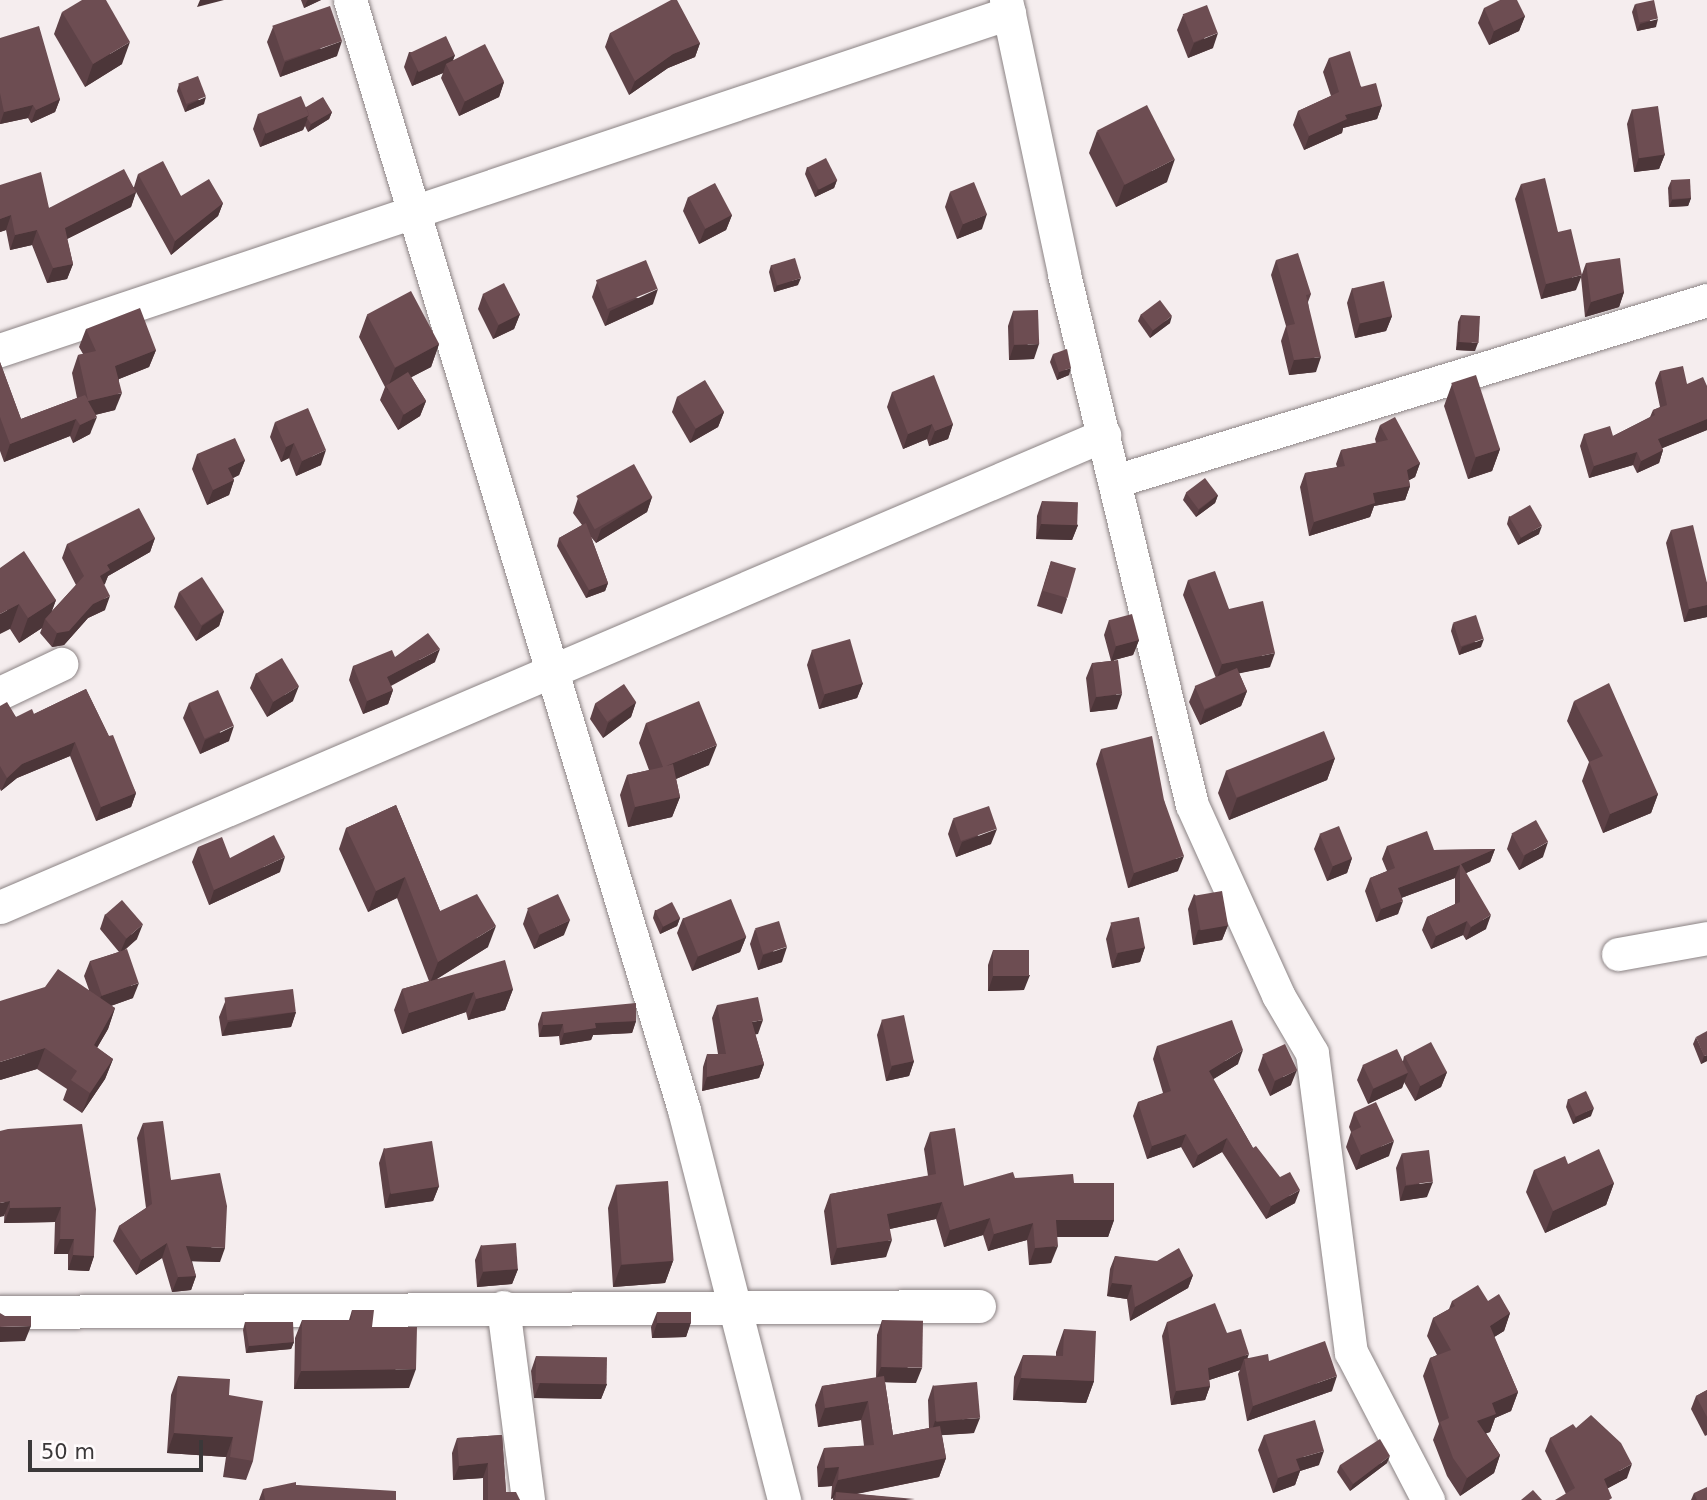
<!DOCTYPE html>
<html>
<head>
<meta charset="utf-8">
<style>
  body { margin:0 }
  #map { position:relative; width:1707px; height:1500px; overflow:hidden; background:#f5edee; font-family:"DejaVu Sans",sans-serif }
  div>[style] { position:absolute }
  .roads { filter:drop-shadow(0 0 2px #8b8384) drop-shadow(0 0 2px #8b8384) }
  .minor>* { height:33px; margin:-16.5px; padding:0 16.5px; transform-origin:16.5px; border-radius:16.5px; background:#fff }
  .wall>* { inset:0; background:#5e4247 }
  .shaded-wall>* { inset:0; background:#4c3639 }
  .building>* { inset:0; background:#6d4d52; transform-origin:0 0 }
  span { translate:-50% -50%; white-space:nowrap; text-align:center; line-height:1.15; -webkit-text-stroke:7px #fffbfc; paint-order:stroke }
  .scale { position:absolute; left:28px; top:1440px; width:175px; height:32px; box-sizing:border-box; border:4px solid #3b3839; border-top:0; padding-left:9px; font-size:21px; line-height:24px; white-space:nowrap; color:#3b3839; -webkit-text-stroke:5px #fffbfc; paint-order:stroke }
</style>
</head>
<body>
<div id="map">
  <div class="roads">
    <div class="minor">
      <i style="left:350px;top:0;width:1159px;rotate:73.25deg"></i>
      <i style="left:684px;top:1110px;width:403px;rotate:75.6deg"></i>
      <i style="left:1006px;top:0;width:280px;rotate:78deg"></i>
      <i style="left:1064px;top:274px;width:546px;rotate:76.45deg"></i>
      <i style="left:1192px;top:805px;width:209px;rotate:65.6deg"></i>
      <i style="left:1278px;top:995px;width:67px;rotate:59.6deg"></i>
      <i style="left:1312px;top:1053px;width:302px;rotate:82.6deg"></i>
      <i style="left:1351px;top:1352px;width:167px;rotate:62.5deg"></i>
      <i style="left:0;top:350px;width:1064px;rotate:-18.47deg"></i>
      <i style="left:1115px;top:481px;width:619px;rotate:-17deg"></i>
      <i style="left:0;top:693px;width:68px;rotate:-25.4deg"></i>
      <i style="left:0;top:907px;width:1201px;rotate:-23.15deg"></i>
      <i style="left:1618px;top:954px;width:90px;rotate:-10.2deg"></i>
      <i style="left:503px;top:1307px;width:195px;rotate:82.6deg"></i>
      <i style="left:0;top:1312px;width:979px;rotate:-0.35deg"></i>
    </div>
  </div>
  <div class="wall">
    <i style="clip-path:polygon(301px 0,321px 0,304px 8px)"></i>
    <i style="clip-path:polygon(1635px 4px,1656px 27px,1637px 31px,1632px 12px)"></i>
    <i style="clip-path:polygon(1484px 8px,1525px 16px,1519px 31px,1489px 45px,1478px 23px)"></i>
    <i style="clip-path:polygon(62px 12px,122px 64px,85px 87px,54px 34px)"></i>
    <i style="clip-path:polygon(1183px 15px,1213px 48px,1188px 58px,1177px 30px)"></i>
    <i style="clip-path:polygon(273px 27px,337px 56px,280px 77px,267px 42px)"></i>
    <i style="clip-path:polygon(610px 33px,700px 43px,695px 57px,668px 68px,629px 95px,605px 47px)"></i>
    <i style="clip-path:polygon(0 38px,60px 99px,55px 112px,31px 123px,28px 118px,0 124px)"></i>
    <i style="clip-path:polygon(409px 52px,455px 55px,453px 60px,504px 82px,499px 97px,459px 116px,441px 78px,443px 73px,412px 86px,404px 67px)"></i>
    <i style="clip-path:polygon(1329px 58px,1382px 105px,1377px 119px,1343px 128px,1342px 133px,1304px 150px,1293px 125px,1298px 111px,1331px 96px,1323px 72px)"></i>
    <i style="clip-path:polygon(179px 84px,204px 104px,185px 112px,177px 91px)"></i>
    <i style="clip-path:polygon(306px 107px,332px 112px,329px 119px,308px 132px,305px 126px,303px 130px,260px 147px,253px 129px,258px 114px)"></i>
    <i style="clip-path:polygon(1632px 109px,1665px 154px,1659px 169px,1634px 172px,1627px 124px)"></i>
    <i style="clip-path:polygon(1097px 131px,1167px 182px,1116px 207px,1089px 153px)"></i>
    <i style="clip-path:polygon(807px 167px,837px 180px,834px 188px,815px 197px,805px 174px)"></i>
    <i style="clip-path:polygon(138px 174px,181px 196px,223px 203px,218px 216px,171px 255px,136px 192px,131px 207px,67px 239px,73px 264px,67px 279px,47px 283px,32px 245px,10px 250px,6px 230px,0 232px,0 185px,49px 208px,134px 187px)"></i>
    <i style="clip-path:polygon(1671px 181px,1691px 198px,1688px 206px,1669px 207px,1668px 188px)"></i>
    <i style="clip-path:polygon(1521px 184px,1558px 232px,1576px 290px,1541px 299px,1515px 199px)"></i>
    <i style="clip-path:polygon(950px 192px,982px 229px,957px 239px,945px 207px)"></i>
    <i style="clip-path:polygon(688px 197px,732px 215px,726px 230px,699px 244px,683px 211px)"></i>
    <i style="clip-path:polygon(1276px 260px,1311px 294px,1308px 302px,1316px 372px,1289px 375px,1281px 341px,1286px 326px,1271px 275px)"></i>
    <i style="clip-path:polygon(1586px 263px,1624px 292px,1619px 307px,1585px 317px,1581px 277px)"></i>
    <i style="clip-path:polygon(771px 265px,798px 285px,774px 292px,769px 272px)"></i>
    <i style="clip-path:polygon(597px 282px,653px 304px,605px 326px,592px 297px)"></i>
    <i style="clip-path:polygon(1352px 288px,1392px 316px,1386px 331px,1355px 338px,1347px 303px)"></i>
    <i style="clip-path:polygon(483px 294px,520px 314px,514px 329px,493px 339px,478px 309px)"></i>
    <i style="clip-path:polygon(1013px 311px,1034px 359px,1009px 360px,1008px 326px)"></i>
    <i style="clip-path:polygon(1141px 314px,1170px 323px,1150px 338px,1138px 321px)"></i>
    <i style="clip-path:polygon(367px 315px,439px 344px,431px 367px,411px 377px,426px 401px,420px 416px,398px 430px,380px 400px,385px 387px,359px 337px)"></i>
    <i style="clip-path:polygon(1461px 315px,1475px 351px,1456px 350px,1458px 322px)"></i>
    <i style="clip-path:polygon(86px 329px,156px 350px,149px 367px,119px 379px,115px 410px,95px 415px,90px 434px,73px 443px,70px 436px,4px 462px,0 451px,0 362px,21px 419px,77px 398px,72px 373px,78px 355px,83px 354px,79px 347px)"></i>
    <i style="clip-path:polygon(1053px 354px,1069px 375px,1057px 380px,1050px 362px)"></i>
    <i style="clip-path:polygon(1660px 371px,1687px 384px,1707px 386px,1707px 430px,1662px 448px,1663px 450px,1659px 463px,1637px 473px,1633px 465px,1589px 478px,1580px 446px,1584px 434px,1613px 436px,1650px 417px,1653px 410px,1660px 407px,1655px 383px)"></i>
    <i style="clip-path:polygon(1452px 384px,1500px 449px,1492px 471px,1468px 479px,1444px 406px)"></i>
    <i style="clip-path:polygon(892px 392px,953px 424px,948px 439px,929px 446px,927px 439px,903px 449px,887px 407px)"></i>
    <i style="clip-path:polygon(677px 397px,724px 412px,718px 427px,690px 443px,672px 412px)"></i>
    <i style="clip-path:polygon(275px 422px,321px 465px,296px 476px,289px 458px,281px 462px,270px 437px)"></i>
    <i style="clip-path:polygon(1380px 425px,1420px 463px,1415px 477px,1409px 480px,1410px 486px,1405px 500px,1374px 506px,1370px 517px,1309px 536px,1300px 487px,1305px 473px,1337px 467px,1336px 464px,1341px 450px,1376px 443px,1375px 439px)"></i>
    <i style="clip-path:polygon(197px 454px,245px 460px,239px 475px,233px 478px,234px 480px,229px 495px,207px 505px,192px 469px)"></i>
    <i style="clip-path:polygon(1186px 493px,1218px 495px,1215px 503px,1196px 517px,1183px 500px)"></i>
    <i style="clip-path:polygon(652px 497px,647px 512px,596px 543px,591px 537px,608px 583px,605px 591px,586px 598px,557px 546px,559px 538px,582px 525px,573px 513px,578px 498px)"></i>
    <i style="clip-path:polygon(1042px 501px,1078px 525px,1072px 540px,1036px 539px,1037px 516px)"></i>
    <i style="clip-path:polygon(1509px 516px,1539px 534px,1518px 545px,1507px 524px)"></i>
    <i style="clip-path:polygon(1671px 530px,1707px 583px,1707px 617px,1684px 622px,1666px 543px)"></i>
    <i style="clip-path:polygon(155px 538px,150px 552px,108px 576px,104px 585px,105px 610px,88px 618px,64px 645px,52px 647px,40px 633px,42px 628px,19px 643px,10px 629px,0 568px,56px 600px,51px 612px,76px 585px,62px 558px,67px 544px)"></i>
    <i style="clip-path:polygon(1051px 561px,1067px 599px,1062px 614px,1037px 606px)"></i>
    <i style="clip-path:polygon(1188px 580px,1229px 609px,1270px 667px,1239px 673px,1247px 691px,1241px 706px,1200px 725px,1189px 702px,1195px 687px,1216px 678px,1183px 595px)"></i>
    <i style="clip-path:polygon(179px 592px,224px 611px,219px 626px,196px 641px,174px 607px)"></i>
    <i style="clip-path:polygon(1109px 620px,1139px 640px,1133px 655px,1114px 660px,1117px 709px,1090px 712px,1086px 678px,1092px 663px,1111px 661px,1104px 635px)"></i>
    <i style="clip-path:polygon(1453px 623px,1481px 647px,1459px 655px,1451px 631px)"></i>
    <i style="clip-path:polygon(812px 650px,863px 683px,857px 698px,819px 709px,807px 665px)"></i>
    <i style="clip-path:polygon(395px 657px,435px 662px,391px 686px,393px 690px,388px 704px,363px 714px,349px 680px,353px 666px)"></i>
    <i style="clip-path:polygon(256px 673px,293px 701px,267px 717px,250px 688px)"></i>
    <i style="clip-path:polygon(86px 689px,136px 793px,131px 807px,96px 821px,70px 756px,17px 778px,1px 791px,0 789px,0 706px,16px 717px,34px 714px)"></i>
    <i style="clip-path:polygon(1574px 701px,1658px 794px,1651px 813px,1603px 833px,1582px 781px,1589px 762px,1567px 721px)"></i>
    <i style="clip-path:polygon(636px 702px,631px 717px,603px 738px,590px 719px,595px 704px)"></i>
    <i style="clip-path:polygon(189px 703px,229px 741px,200px 754px,183px 718px)"></i>
    <i style="clip-path:polygon(646px 723px,709px 765px,676px 779px,680px 797px,672px 817px,628px 827px,620px 795px,627px 775px,649px 770px,639px 743px)"></i>
    <i style="clip-path:polygon(1101px 749px,1164px 800px,1178px 871px,1128px 888px,1096px 764px)"></i>
    <i style="clip-path:polygon(1335px 758px,1327px 780px,1229px 820px,1218px 793px,1226px 771px)"></i>
    <i style="clip-path:polygon(396px 805px,440px 911px,488px 947px,437px 979px,513px 989px,505px 1010px,468px 1020px,466px 1012px,402px 1034px,394px 1010px,402px 989px,429px 981px,397px 898px,368px 912px,339px 849px,346px 828px)"></i>
    <i style="clip-path:polygon(953px 819px,991px 844px,956px 857px,948px 834px)"></i>
    <i style="clip-path:polygon(1320px 834px,1352px 858px,1347px 873px,1327px 881px,1314px 849px)"></i>
    <i style="clip-path:polygon(1512px 834px,1543px 857px,1519px 870px,1507px 849px)"></i>
    <i style="clip-path:polygon(1387px 846px,1434px 850px,1495px 849px,1490px 862px,1466px 873px,1486px 929px,1466px 940px,1463px 935px,1431px 949px,1422px 930px,1427px 917px,1455px 904px,1455px 878px,1401px 898px,1398px 914px,1376px 922px,1365px 891px,1370px 878px,1387px 871px,1382px 859px)"></i>
    <i style="clip-path:polygon(198px 847px,230px 858px,280px 872px,209px 905px,192px 862px)"></i>
    <i style="clip-path:polygon(1194px 894px,1228px 925px,1222px 940px,1193px 945px,1188px 909px)"></i>
    <i style="clip-path:polygon(528px 909px,564px 935px,534px 949px,523px 924px)"></i>
    <i style="clip-path:polygon(655px 910px,680px 918px,677px 926px,660px 934px,653px 918px)"></i>
    <i style="clip-path:polygon(105px 914px,137px 939px,125px 950px,133px 998px,111px 1006px,115px 1008px,108px 1029px,97px 1048px,113px 1059px,105px 1079px,82px 1113px,63px 1100px,67px 1089px,37px 1069px,0 1080px,89px 990px,84px 976px,90px 961px,119px 952px,100px 929px)"></i>
    <i style="clip-path:polygon(683px 918px,746px 937px,740px 952px,692px 971px,677px 933px)"></i>
    <i style="clip-path:polygon(1111px 924px,1145px 947px,1140px 962px,1112px 968px,1106px 939px)"></i>
    <i style="clip-path:polygon(755px 929px,782px 962px,758px 970px,750px 944px)"></i>
    <i style="clip-path:polygon(993px 950px,1024px 990px,988px 991px,988px 965px)"></i>
    <i style="clip-path:polygon(225px 1002px,296px 1012px,291px 1027px,222px 1036px,219px 1017px)"></i>
    <i style="clip-path:polygon(717px 1005px,758px 1034px,755px 1034px,764px 1064px,759px 1078px,702px 1091px,703px 1067px,707px 1054px,718px 1054px,712px 1018px)"></i>
    <i style="clip-path:polygon(542px 1012px,636px 1021px,632px 1033px,593px 1035px,591px 1040px,560px 1045px,559px 1036px,539px 1037px,538px 1024px)"></i>
    <i style="clip-path:polygon(882px 1020px,914px 1061px,909px 1076px,886px 1081px,877px 1035px)"></i>
    <i style="clip-path:polygon(1696px 1037px,1707px 1061px,1701px 1064px,1693px 1044px)"></i>
    <i style="clip-path:polygon(1157px 1046px,1238px 1064px,1213px 1079px,1253px 1148px,1295px 1203px,1266px 1219px,1222px 1152px,1193px 1168px,1181px 1147px,1147px 1159px,1133px 1116px,1138px 1102px,1163px 1093px,1153px 1059px)"></i>
    <i style="clip-path:polygon(1263px 1055px,1291px 1085px,1270px 1096px,1258px 1070px)"></i>
    <i style="clip-path:polygon(1404px 1056px,1447px 1072px,1441px 1087px,1415px 1101px,1404px 1082px,1402px 1088px,1368px 1104px,1357px 1080px,1363px 1065px,1403px 1061px)"></i>
    <i style="clip-path:polygon(1568px 1099px,1591px 1116px,1573px 1124px,1566px 1107px)"></i>
    <i style="clip-path:polygon(1354px 1112px,1389px 1156px,1356px 1170px,1346px 1147px,1351px 1132px,1349px 1127px)"></i>
    <i style="clip-path:polygon(143px 1123px,171px 1180px,220px 1262px,192px 1261px,196px 1276px,191px 1290px,172px 1292px,162px 1258px,136px 1275px,113px 1241px,119px 1226px,146px 1208px,137px 1138px)"></i>
    <i style="clip-path:polygon(8px 1129px,94px 1256px,89px 1271px,68px 1270px,68px 1254px,54px 1254px,55px 1222px,4px 1223px)"></i>
    <i style="clip-path:polygon(930px 1132px,964px 1186px,1015px 1178px,1074px 1183px,1114px 1220px,1108px 1237px,1057px 1237px,1051px 1263px,1029px 1265px,1027px 1240px,988px 1251px,983px 1235px,944px 1247px,936px 1219px,890px 1229px,886px 1257px,831px 1265px,824px 1211px,830px 1194px,928px 1176px,924px 1149px)"></i>
    <i style="clip-path:polygon(384px 1148px,439px 1186px,433px 1201px,385px 1208px,379px 1163px)"></i>
    <i style="clip-path:polygon(1402px 1153px,1427px 1197px,1400px 1201px,1396px 1168px)"></i>
    <i style="clip-path:polygon(1534px 1170px,1614px 1183px,1606px 1205px,1545px 1233px,1526px 1192px)"></i>
    <i style="clip-path:polygon(616px 1185px,673px 1261px,665px 1283px,613px 1287px,608px 1208px)"></i>
    <i style="clip-path:polygon(481px 1245px,518px 1269px,512px 1284px,477px 1287px,475px 1260px)"></i>
    <i style="clip-path:polygon(1115px 1256px,1193px 1275px,1188px 1288px,1130px 1321px,1127px 1299px,1107px 1296px,1110px 1269px)"></i>
    <i style="clip-path:polygon(1452px 1301px,1488px 1301px,1510px 1313px,1504px 1331px,1494px 1337px,1518px 1392px,1511px 1411px,1495px 1418px,1490px 1432px,1486px 1433px,1500px 1455px,1494px 1473px,1460px 1496px,1447px 1476px,1433px 1440px,1439px 1424px,1423px 1376px,1430px 1358px,1437px 1355px,1427px 1336px,1433px 1318px,1449px 1309px)"></i>
    <i style="clip-path:polygon(352px 1310px,409px 1388px,294px 1389px,295px 1338px,302px 1320px,349px 1320px)"></i>
    <i style="clip-path:polygon(657px 1312px,691px 1322px,686px 1337px,652px 1338px,651px 1327px)"></i>
    <i style="clip-path:polygon(882px 1320px,916px 1383px,885px 1382px,893px 1435px,929px 1428px,928px 1400px,933px 1385px,974px 1433px,942px 1435px,946px 1458px,939px 1477px,857px 1494px,915px 1500px,833px 1500px,833px 1498px,831px 1499px,832px 1486px,818px 1487px,817px 1467px,824px 1448px,864px 1446px,861px 1420px,818px 1427px,815px 1405px,822px 1386px,876px 1378px,877px 1335px)"></i>
    <i style="clip-path:polygon(245px 1322px,294px 1342px,291px 1349px,246px 1353px,243px 1330px)"></i>
    <i style="clip-path:polygon(1167px 1322px,1227px 1333px,1247px 1358px,1269px 1361px,1332px 1391px,1247px 1421px,1238px 1374px,1240px 1370px,1209px 1380px,1210px 1386px,1205px 1400px,1171px 1405px,1162px 1336px)"></i>
    <i style="clip-path:polygon(1064px 1329px,1094px 1381px,1086px 1403px,1013px 1400px,1014px 1377px,1023px 1355px,1056px 1356px,1056px 1352px)"></i>
    <i style="clip-path:polygon(536px 1356px,607px 1384px,601px 1399px,534px 1398px,531px 1371px)"></i>
    <i style="clip-path:polygon(178px 1376px,229px 1395px,253px 1461px,246px 1480px,223px 1477px,226px 1457px,167px 1453px,171px 1395px)"></i>
    <i style="clip-path:polygon(1707px 1390px,1707px 1435px,1705px 1436px,1691px 1409px,1696px 1396px)"></i>
    <i style="clip-path:polygon(1576px 1428px,1627px 1478px,1608px 1488px,1566px 1494px,1545px 1451px,1550px 1438px)"></i>
    <i style="clip-path:polygon(502px 1435px,506px 1492px,520px 1500px,483px 1500px,483px 1478px,453px 1480px,452px 1453px,457px 1438px)"></i>
    <i style="clip-path:polygon(1264px 1435px,1319px 1465px,1300px 1471px,1295px 1485px,1273px 1493px,1258px 1450px)"></i>
    <i style="clip-path:polygon(1387px 1463px,1350px 1491px,1337px 1472px,1340px 1465px)"></i>
    <i style="clip-path:polygon(296px 1485px,396px 1500px,259px 1500px,263px 1489px)"></i>
    <i style="clip-path:polygon(1694px 1493px,1707px 1500px,1691px 1500px)"></i>
  </div>
  <div class="shaded-wall">
    <i style="clip-path:polygon(200px 0,224px 0,197px 7px)"></i>
    <i style="clip-path:polygon(308px 0,321px 0,304px 8px,307px 1px)"></i>
    <i style="clip-path:polygon(1525px 16px,1519px 31px,1489px 45px,1494px 31px)"></i>
    <i style="clip-path:polygon(1658px 19px,1656px 27px,1637px 31px,1640px 24px)"></i>
    <i style="clip-path:polygon(1218px 33px,1213px 48px,1188px 58px,1194px 43px)"></i>
    <i style="clip-path:polygon(342px 41px,337px 56px,280px 77px,285px 62px)"></i>
    <i style="clip-path:polygon(130px 42px,122px 64px,85px 87px,93px 64px)"></i>
    <i style="clip-path:polygon(700px 43px,695px 57px,668px 68px,629px 95px,635px 81px,673px 54px)"></i>
    <i style="clip-path:polygon(455px 55px,449px 70px,446px 64px,443px 73px,412px 86px,417px 71px)"></i>
    <i style="clip-path:polygon(504px 82px,499px 97px,459px 116px,465px 101px)"></i>
    <i style="clip-path:polygon(206px 97px,204px 104px,185px 112px,188px 105px)"></i>
    <i style="clip-path:polygon(60px 99px,55px 112px,31px 123px,36px 110px)"></i>
    <i style="clip-path:polygon(33px 105px,28px 118px,0 124px,4px 112px)"></i>
    <i style="clip-path:polygon(1382px 105px,1377px 119px,1343px 128px,1342px 133px,1304px 150px,1309px 136px,1345px 115px)"></i>
    <i style="clip-path:polygon(332px 112px,329px 119px,308px 132px,311px 124px)"></i>
    <i style="clip-path:polygon(309px 115px,303px 130px,260px 147px,266px 132px)"></i>
    <i style="clip-path:polygon(1665px 154px,1659px 169px,1634px 172px,1639px 157px)"></i>
    <i style="clip-path:polygon(1175px 159px,1167px 182px,1116px 207px,1124px 185px)"></i>
    <i style="clip-path:polygon(837px 180px,834px 188px,815px 197px,818px 189px)"></i>
    <i style="clip-path:polygon(136px 192px,131px 207px,59px 243px,65px 228px)"></i>
    <i style="clip-path:polygon(1691px 198px,1688px 206px,1669px 207px,1672px 200px)"></i>
    <i style="clip-path:polygon(223px 203px,218px 216px,171px 255px,175px 241px)"></i>
    <i style="clip-path:polygon(987px 214px,982px 229px,957px 239px,963px 224px)"></i>
    <i style="clip-path:polygon(11px 215px,6px 230px,0 232px,0 219px)"></i>
    <i style="clip-path:polygon(732px 215px,726px 230px,699px 244px,705px 229px)"></i>
    <i style="clip-path:polygon(37px 230px,32px 245px,10px 250px,15px 235px)"></i>
    <i style="clip-path:polygon(73px 264px,67px 279px,47px 283px,53px 268px)"></i>
    <i style="clip-path:polygon(1582px 275px,1576px 290px,1541px 299px,1546px 284px)"></i>
    <i style="clip-path:polygon(801px 278px,798px 285px,774px 292px,777px 285px)"></i>
    <i style="clip-path:polygon(658px 289px,653px 304px,605px 326px,610px 311px)"></i>
    <i style="clip-path:polygon(1624px 292px,1619px 307px,1585px 317px,1591px 302px)"></i>
    <i style="clip-path:polygon(520px 314px,514px 329px,493px 339px,499px 324px)"></i>
    <i style="clip-path:polygon(1172px 316px,1170px 323px,1150px 338px,1153px 330px)"></i>
    <i style="clip-path:polygon(1392px 316px,1386px 331px,1355px 338px,1360px 323px)"></i>
    <i style="clip-path:polygon(1458px 342px,1478px 343px,1475px 351px,1456px 350px)"></i>
    <i style="clip-path:polygon(439px 344px,431px 367px,387px 390px,395px 368px)"></i>
    <i style="clip-path:polygon(1039px 344px,1034px 359px,1009px 360px,1014px 345px)"></i>
    <i style="clip-path:polygon(156px 350px,149px 367px,109px 383px,115px 366px)"></i>
    <i style="clip-path:polygon(1321px 357px,1316px 372px,1289px 375px,1294px 360px)"></i>
    <i style="clip-path:polygon(1071px 368px,1069px 375px,1057px 380px,1059px 372px)"></i>
    <i style="clip-path:polygon(122px 393px,115px 410px,82px 418px,88px 401px)"></i>
    <i style="clip-path:polygon(426px 401px,420px 416px,398px 430px,403px 415px)"></i>
    <i style="clip-path:polygon(724px 412px,718px 427px,690px 443px,696px 428px)"></i>
    <i style="clip-path:polygon(97px 417px,90px 434px,73px 443px,80px 425px)"></i>
    <i style="clip-path:polygon(76px 419px,70px 436px,4px 462px,10px 444px)"></i>
    <i style="clip-path:polygon(1707px 419px,1707px 430px,1653px 452px,1658px 439px)"></i>
    <i style="clip-path:polygon(932px 424px,927px 439px,903px 449px,908px 434px)"></i>
    <i style="clip-path:polygon(953px 424px,948px 439px,929px 446px,935px 431px)"></i>
    <i style="clip-path:polygon(294px 443px,289px 458px,281px 462px,286px 447px)"></i>
    <i style="clip-path:polygon(1500px 449px,1492px 471px,1468px 479px,1476px 457px)"></i>
    <i style="clip-path:polygon(326px 450px,321px 465px,296px 476px,302px 461px)"></i>
    <i style="clip-path:polygon(1663px 450px,1659px 463px,1637px 473px,1641px 461px)"></i>
    <i style="clip-path:polygon(1637px 452px,1633px 465px,1589px 478px,1594px 466px)"></i>
    <i style="clip-path:polygon(245px 460px,239px 475px,223px 483px,228px 468px)"></i>
    <i style="clip-path:polygon(1420px 463px,1415px 477px,1402px 484px,1407px 470px)"></i>
    <i style="clip-path:polygon(234px 480px,229px 495px,207px 505px,213px 490px)"></i>
    <i style="clip-path:polygon(1410px 486px,1405px 500px,1374px 506px,1370px 517px,1309px 536px,1314px 522px,1373px 493px)"></i>
    <i style="clip-path:polygon(1218px 495px,1215px 503px,1196px 517px,1199px 510px)"></i>
    <i style="clip-path:polygon(652px 497px,647px 512px,596px 543px,601px 529px)"></i>
    <i style="clip-path:polygon(1041px 524px,1078px 525px,1072px 540px,1036px 539px)"></i>
    <i style="clip-path:polygon(1542px 526px,1539px 534px,1518px 545px,1521px 537px)"></i>
    <i style="clip-path:polygon(155px 538px,150px 552px,108px 576px,105px 584px,95px 590px,100px 576px,107px 565px)"></i>
    <i style="clip-path:polygon(608px 583px,605px 591px,586px 598px,589px 590px)"></i>
    <i style="clip-path:polygon(110px 596px,105px 610px,88px 618px,64px 645px,52px 647px,57px 633px,93px 604px)"></i>
    <i style="clip-path:polygon(56px 600px,48px 622px,45px 619px,42px 628px,19px 643px,28px 618px)"></i>
    <i style="clip-path:polygon(19px 604px,10px 629px,0 634px,0 614px)"></i>
    <i style="clip-path:polygon(1707px 605px,1707px 617px,1684px 622px,1689px 609px)"></i>
    <i style="clip-path:polygon(224px 611px,219px 626px,196px 641px,202px 626px)"></i>
    <i style="clip-path:polygon(1484px 639px,1481px 647px,1459px 655px,1462px 647px)"></i>
    <i style="clip-path:polygon(1139px 640px,1133px 655px,1111px 661px,1116px 646px)"></i>
    <i style="clip-path:polygon(440px 649px,435px 662px,382px 690px,387px 677px)"></i>
    <i style="clip-path:polygon(1275px 653px,1270px 667px,1217px 678px,1222px 664px)"></i>
    <i style="clip-path:polygon(863px 683px,857px 698px,819px 709px,825px 694px)"></i>
    <i style="clip-path:polygon(299px 686px,293px 701px,267px 717px,273px 702px)"></i>
    <i style="clip-path:polygon(393px 690px,388px 704px,363px 714px,367px 701px)"></i>
    <i style="clip-path:polygon(1247px 691px,1241px 706px,1200px 725px,1205px 710px)"></i>
    <i style="clip-path:polygon(1122px 694px,1117px 709px,1090px 712px,1096px 697px)"></i>
    <i style="clip-path:polygon(636px 702px,631px 717px,603px 738px,608px 723px)"></i>
    <i style="clip-path:polygon(234px 726px,229px 741px,200px 754px,205px 740px)"></i>
    <i style="clip-path:polygon(75px 742px,70px 756px,17px 778px,1px 791px,7px 778px,22px 764px)"></i>
    <i style="clip-path:polygon(717px 745px,709px 765px,659px 786px,666px 766px)"></i>
    <i style="clip-path:polygon(1335px 758px,1327px 780px,1229px 820px,1237px 798px)"></i>
    <i style="clip-path:polygon(136px 793px,131px 807px,96px 821px,101px 807px)"></i>
    <i style="clip-path:polygon(1658px 794px,1651px 813px,1603px 833px,1610px 814px)"></i>
    <i style="clip-path:polygon(680px 797px,672px 817px,628px 827px,635px 807px)"></i>
    <i style="clip-path:polygon(997px 829px,991px 844px,956px 857px,962px 842px)"></i>
    <i style="clip-path:polygon(1548px 842px,1543px 857px,1519px 870px,1525px 855px)"></i>
    <i style="clip-path:polygon(1495px 849px,1490px 862px,1460px 876px,1461px 864px)"></i>
    <i style="clip-path:polygon(1184px 856px,1178px 871px,1128px 888px,1134px 873px)"></i>
    <i style="clip-path:polygon(285px 857px,280px 872px,209px 905px,214px 890px)"></i>
    <i style="clip-path:polygon(1352px 858px,1347px 873px,1327px 881px,1333px 866px)"></i>
    <i style="clip-path:polygon(1460px 865px,1455px 878px,1393px 901px,1398px 888px)"></i>
    <i style="clip-path:polygon(405px 877px,397px 898px,368px 912px,376px 891px)"></i>
    <i style="clip-path:polygon(1403px 901px,1398px 914px,1376px 922px,1381px 909px)"></i>
    <i style="clip-path:polygon(1491px 915px,1486px 929px,1466px 940px,1471px 927px)"></i>
    <i style="clip-path:polygon(680px 918px,677px 926px,660px 934px,663px 926px)"></i>
    <i style="clip-path:polygon(570px 920px,564px 935px,534px 949px,540px 934px)"></i>
    <i style="clip-path:polygon(1467px 921px,1463px 935px,1431px 949px,1436px 936px)"></i>
    <i style="clip-path:polygon(143px 924px,137px 939px,120px 953px,126px 939px)"></i>
    <i style="clip-path:polygon(1228px 925px,1222px 940px,1193px 945px,1198px 930px)"></i>
    <i style="clip-path:polygon(496px 926px,488px 947px,430px 983px,438px 962px)"></i>
    <i style="clip-path:polygon(746px 937px,740px 952px,692px 971px,698px 956px)"></i>
    <i style="clip-path:polygon(787px 947px,782px 962px,758px 970px,763px 955px)"></i>
    <i style="clip-path:polygon(1145px 947px,1140px 962px,1112px 968px,1118px 953px)"></i>
    <i style="clip-path:polygon(1030px 975px,1024px 990px,988px 991px,993px 976px)"></i>
    <i style="clip-path:polygon(139px 983px,133px 998px,96px 1011px,101px 996px)"></i>
    <i style="clip-path:polygon(513px 989px,505px 1010px,468px 1020px,476px 999px)"></i>
    <i style="clip-path:polygon(474px 992px,466px 1012px,402px 1034px,409px 1013px)"></i>
    <i style="clip-path:polygon(115px 1008px,108px 1029px,86px 1066px,94px 1045px)"></i>
    <i style="clip-path:polygon(296px 1012px,291px 1027px,222px 1036px,228px 1022px)"></i>
    <i style="clip-path:polygon(763px 1020px,758px 1034px,747px 1036px,752px 1022px)"></i>
    <i style="clip-path:polygon(636px 1021px,632px 1033px,593px 1035px,591px 1040px,560px 1045px,564px 1033px,595px 1023px)"></i>
    <i style="clip-path:polygon(563px 1024px,559px 1036px,539px 1037px,543px 1025px)"></i>
    <i style="clip-path:polygon(45px 1048px,37px 1069px,0 1080px,0 1062px)"></i>
    <i style="clip-path:polygon(1243px 1050px,1238px 1064px,1204px 1085px,1209px 1071px)"></i>
    <i style="clip-path:polygon(1707px 1055px,1707px 1061px,1701px 1064px,1704px 1056px)"></i>
    <i style="clip-path:polygon(113px 1059px,105px 1079px,82px 1113px,90px 1093px)"></i>
    <i style="clip-path:polygon(914px 1061px,909px 1076px,886px 1081px,892px 1066px)"></i>
    <i style="clip-path:polygon(764px 1064px,759px 1078px,702px 1091px,707px 1077px)"></i>
    <i style="clip-path:polygon(1297px 1070px,1291px 1085px,1270px 1096px,1275px 1081px)"></i>
    <i style="clip-path:polygon(1447px 1072px,1441px 1087px,1415px 1101px,1420px 1086px)"></i>
    <i style="clip-path:polygon(1408px 1073px,1402px 1088px,1368px 1104px,1373px 1089px)"></i>
    <i style="clip-path:polygon(1594px 1108px,1591px 1116px,1573px 1124px,1576px 1116px)"></i>
    <i style="clip-path:polygon(1186px 1134px,1181px 1147px,1147px 1159px,1152px 1146px)"></i>
    <i style="clip-path:polygon(1227px 1138px,1222px 1152px,1193px 1168px,1198px 1155px)"></i>
    <i style="clip-path:polygon(1394px 1141px,1389px 1156px,1356px 1170px,1361px 1155px)"></i>
    <i style="clip-path:polygon(1433px 1182px,1427px 1197px,1400px 1201px,1405px 1186px)"></i>
    <i style="clip-path:polygon(1614px 1183px,1606px 1205px,1545px 1233px,1553px 1211px)"></i>
    <i style="clip-path:polygon(439px 1186px,433px 1201px,385px 1208px,390px 1193px)"></i>
    <i style="clip-path:polygon(1300px 1190px,1295px 1203px,1266px 1219px,1271px 1206px)"></i>
    <i style="clip-path:polygon(10px 1201px,4px 1216px,0 1217px,0 1203px)"></i>
    <i style="clip-path:polygon(942px 1202px,936px 1219px,880px 1231px,887px 1214px)"></i>
    <i style="clip-path:polygon(61px 1207px,55px 1222px,4px 1223px,10px 1208px)"></i>
    <i style="clip-path:polygon(990px 1218px,983px 1235px,944px 1247px,950px 1230px)"></i>
    <i style="clip-path:polygon(1056px 1220px,1114px 1220px,1108px 1237px,1049px 1237px)"></i>
    <i style="clip-path:polygon(1033px 1223px,1027px 1240px,988px 1251px,994px 1234px)"></i>
    <i style="clip-path:polygon(60px 1239px,74px 1239px,68px 1254px,54px 1254px)"></i>
    <i style="clip-path:polygon(892px 1240px,886px 1257px,831px 1265px,837px 1248px)"></i>
    <i style="clip-path:polygon(167px 1243px,162px 1258px,136px 1275px,141px 1260px)"></i>
    <i style="clip-path:polygon(186px 1246px,225px 1248px,220px 1262px,181px 1261px)"></i>
    <i style="clip-path:polygon(1058px 1246px,1051px 1263px,1029px 1265px,1035px 1248px)"></i>
    <i style="clip-path:polygon(73px 1255px,94px 1256px,89px 1271px,68px 1270px)"></i>
    <i style="clip-path:polygon(673px 1261px,665px 1283px,613px 1287px,621px 1265px)"></i>
    <i style="clip-path:polygon(518px 1269px,512px 1284px,477px 1287px,483px 1272px)"></i>
    <i style="clip-path:polygon(1193px 1275px,1188px 1288px,1130px 1321px,1135px 1307px)"></i>
    <i style="clip-path:polygon(196px 1276px,191px 1290px,172px 1292px,178px 1277px)"></i>
    <i style="clip-path:polygon(1112px 1283px,1132px 1285px,1127px 1299px,1107px 1296px)"></i>
    <i style="clip-path:polygon(1510px 1313px,1504px 1331px,1483px 1344px,1490px 1326px)"></i>
    <i style="clip-path:polygon(691px 1322px,686px 1337px,652px 1338px,657px 1323px)"></i>
    <i style="clip-path:polygon(31px 1326px,25px 1341px,0 1342px,0 1327px)"></i>
    <i style="clip-path:polygon(294px 1342px,291px 1349px,246px 1353px,249px 1346px)"></i>
    <i style="clip-path:polygon(1249px 1354px,1245px 1365px,1244px 1359px,1240px 1370px,1203px 1382px,1208px 1368px)"></i>
    <i style="clip-path:polygon(881px 1367px,922px 1368px,916px 1383px,875px 1382px)"></i>
    <i style="clip-path:polygon(416px 1369px,409px 1388px,294px 1389px,301px 1371px)"></i>
    <i style="clip-path:polygon(1337px 1376px,1332px 1391px,1247px 1421px,1253px 1406px)"></i>
    <i style="clip-path:polygon(1021px 1378px,1094px 1381px,1086px 1403px,1013px 1400px)"></i>
    <i style="clip-path:polygon(540px 1383px,607px 1384px,601px 1399px,534px 1398px)"></i>
    <i style="clip-path:polygon(1210px 1386px,1205px 1400px,1171px 1405px,1176px 1391px)"></i>
    <i style="clip-path:polygon(1518px 1392px,1511px 1411px,1495px 1418px,1490px 1432px,1471px 1439px,1477px 1421px,1492px 1403px)"></i>
    <i style="clip-path:polygon(868px 1401px,861px 1420px,818px 1427px,825px 1408px)"></i>
    <i style="clip-path:polygon(980px 1418px,974px 1433px,930px 1436px,935px 1421px)"></i>
    <i style="clip-path:polygon(174px 1433px,233px 1437px,226px 1457px,167px 1453px)"></i>
    <i style="clip-path:polygon(1324px 1451px,1319px 1465px,1300px 1471px,1295px 1485px,1273px 1493px,1278px 1478px,1296px 1459px)"></i>
    <i style="clip-path:polygon(1500px 1455px,1494px 1473px,1460px 1496px,1467px 1478px)"></i>
    <i style="clip-path:polygon(1390px 1456px,1387px 1463px,1350px 1491px,1353px 1484px)"></i>
    <i style="clip-path:polygon(946px 1458px,939px 1477px,835px 1498px,836px 1492px,833px 1498px,831px 1499px,838px 1480px)"></i>
    <i style="clip-path:polygon(488px 1463px,483px 1478px,453px 1480px,459px 1466px)"></i>
    <i style="clip-path:polygon(1632px 1464px,1627px 1478px,1599px 1493px,1604px 1479px)"></i>
    <i style="clip-path:polygon(839px 1467px,832px 1486px,818px 1487px,825px 1468px)"></i>
  </div>
  <div class="building">
    <i style="clip-path:polygon(82px 0,106px 0,130px 42px,93px 64px,62px 12px)"></i>
    <i style="clip-path:polygon(671px 0,677px 0,700px 43px,673px 54px,635px 81px,610px 33px)"></i>
    <i style="clip-path:polygon(1500px 0,1517px 0,1525px 16px,1494px 31px,1484px 8px)"></i>
    <i style="left:1654px;top:0;width:19px;height:19px;rotate:78deg"></i>
    <i style="left:1207px;top:5px;width:30px;height:26px;rotate:69deg"></i>
    <i style="left:330px;top:6px;width:37px;height:61px;rotate:71deg"></i>
    <i style="clip-path:polygon(39px 26px,60px 99px,36px 110px,33px 105px,4px 112px,0 93px,0 38px)"></i>
    <i style="left:446px;top:36px;width:21px;height:40px;rotate:65deg"></i>
    <i style="left:485px;top:44px;width:42px;height:44px;rotate:63deg"></i>
    <i style="clip-path:polygon(1350px 51px,1361px 87px,1376px 83px,1382px 105px,1345px 115px,1347px 119px,1309px 136px,1298px 111px,1339px 92px,1329px 58px)"></i>
    <i style="left:198px;top:76px;width:22px;height:21px;rotate:69deg"></i>
    <i style="left:301px;top:96px;width:21px;height:47px;rotate:67deg"></i>
    <i style="clip-path:polygon(323px 97px,332px 112px,311px 124px,307px 118px,309px 115px,306px 107px)"></i>
    <i style="left:1147px;top:105px;width:61px;height:56px;rotate:63deg"></i>
    <i style="left:1658px;top:106px;width:49px;height:26px;rotate:82deg"></i>
    <i style="left:826px;top:158px;width:25px;height:21px;rotate:63deg"></i>
    <i style="clip-path:polygon(163px 161px,181px 196px,209px 179px,223px 203px,175px 241px,138px 174px)"></i>
    <i style="clip-path:polygon(124px 169px,136px 192px,65px 228px,73px 264px,53px 268px,37px 230px,15px 235px,11px 215px,0 219px,0 185px,41px 172px,49px 208px)"></i>
    <i style="clip-path:polygon(1545px 178px,1558px 232px,1571px 229px,1582px 275px,1546px 284px,1521px 184px)"></i>
    <i style="left:1690px;top:179px;width:19px;height:19px;rotate:87deg"></i>
    <i style="left:974px;top:182px;width:35px;height:26px;rotate:68deg"></i>
    <i style="left:715px;top:183px;width:36px;height:30px;rotate:62deg"></i>
    <i style="clip-path:polygon(1298px 253px,1311px 294px,1306px 295px,1321px 357px,1294px 360px,1286px 326px,1295px 324px,1276px 260px)"></i>
    <i style="left:795px;top:258px;width:21px;height:25px;rotate:73deg"></i>
    <i style="clip-path:polygon(1620px 258px,1624px 292px,1591px 302px,1586px 263px)"></i>
    <i style="left:646px;top:260px;width:31px;height:54px;rotate:68deg"></i>
    <i style="left:1384px;top:281px;width:36px;height:33px;rotate:77deg"></i>
    <i style="left:504px;top:283px;width:35px;height:24px;rotate:63deg"></i>
    <i style="left:411px;top:291px;width:60px;height:50px;rotate:62deg"></i>
    <i style="left:1160px;top:300px;width:20px;height:24px;rotate:53deg"></i>
    <i style="clip-path:polygon(140px 308px,156px 350px,115px 366px,122px 393px,88px 401px,97px 417px,80px 425px,76px 419px,10px 444px,0 417px,0 362px,21px 419px,85px 395px,88px 400px,78px 355px,96px 351px,86px 329px)"></i>
    <i style="left:1038px;top:310px;width:34px;height:25px;rotate:88deg"></i>
    <i style="left:1461px;top:315px;width:19px;height:27px;rotate:3deg"></i>
    <i style="clip-path:polygon(1067px 349px,1071px 368px,1059px 372px,1053px 354px)"></i>
    <i style="clip-path:polygon(1683px 366px,1687px 384px,1703px 377px,1707px 386px,1707px 419px,1658px 439px,1663px 450px,1641px 461px,1637px 452px,1594px 466px,1584px 434px,1610px 426px,1613px 436px,1655px 415px,1653px 410px,1667px 405px,1660px 371px)"></i>
    <i style="left:408px;top:372px;width:34px;height:26px;rotate:58deg"></i>
    <i style="clip-path:polygon(934px 375px,953px 424px,935px 431px,932px 424px,908px 434px,892px 392px)"></i>
    <i style="left:1476px;top:375px;width:78px;height:26px;rotate:72deg"></i>
    <i style="left:705px;top:380px;width:37px;height:33px;rotate:59deg"></i>
    <i style="clip-path:polygon(308px 408px,326px 450px,302px 461px,294px 443px,286px 447px,275px 422px)"></i>
    <i style="clip-path:polygon(1395px 417px,1420px 463px,1407px 470px,1410px 486px,1373px 493px,1375px 503px,1314px 522px,1305px 473px,1345px 466px,1341px 450px,1388px 440px,1380px 425px)"></i>
    <i style="clip-path:polygon(235px 438px,245px 460px,228px 468px,234px 480px,213px 490px,197px 454px)"></i>
    <i style="left:634px;top:464px;width:38px;height:66px;rotate:61deg"></i>
    <i style="left:1205px;top:478px;width:21px;height:24px;rotate:53deg"></i>
    <i style="left:1042px;top:501px;width:36px;height:23px;rotate:2deg"></i>
    <i style="left:1530px;top:505px;width:24px;height:24px;rotate:60deg"></i>
    <i style="clip-path:polygon(139px 508px,155px 538px,107px 565px,110px 570px,100px 576px,110px 596px,93px 604px,69px 631px,57px 633px,45px 619px,84px 576px,67px 544px)"></i>
    <i style="clip-path:polygon(586px 523px,608px 583px,589px 590px,559px 538px)"></i>
    <i style="clip-path:polygon(1693px 525px,1707px 583px,1707px 605px,1689px 609px,1671px 530px)"></i>
    <i style="clip-path:polygon(24px 551px,56px 600px,28px 618px,19px 604px,0 614px,0 568px)"></i>
    <i style="left:1051px;top:561px;width:26px;height:31px;rotate:16deg"></i>
    <i style="clip-path:polygon(1215px 571px,1229px 609px,1263px 601px,1275px 653px,1222px 664px,1188px 580px)"></i>
    <i style="left:202px;top:577px;width:40px;height:27px;rotate:57deg"></i>
    <i style="left:1132px;top:614px;width:27px;height:24px;rotate:75deg"></i>
    <i style="left:1476px;top:615px;width:25px;height:24px;rotate:72deg"></i>
    <i style="clip-path:polygon(428px 633px,440px 649px,387px 677px,393px 690px,367px 701px,353px 666px,392px 650px,395px 657px)"></i>
    <i style="left:850px;top:639px;width:46px;height:40px;rotate:74deg"></i>
    <i style="left:282px;top:658px;width:33px;height:30px;rotate:59deg"></i>
    <i style="left:1118px;top:660px;width:34px;height:26px;rotate:83deg"></i>
    <i style="left:1237px;top:668px;width:25px;height:46px;rotate:67deg"></i>
    <i style="clip-path:polygon(1609px 683px,1658px 794px,1610px 814px,1589px 762px,1603px 756px,1574px 701px)"></i>
    <i style="left:624px;top:684px;width:22px;height:35px;rotate:56deg"></i>
    <i style="clip-path:polygon(86px 689px,109px 736px,113px 735px,136px 793px,101px 807px,75px 742px,22px 764px,7px 778px,0 766px,0 706px,7px 702px,16px 717px,32px 709px,34px 714px)"></i>
    <i style="left:218px;top:690px;width:39px;height:32px;rotate:66deg"></i>
    <i style="clip-path:polygon(699px 701px,717px 745px,666px 766px,673px 764px,680px 797px,635px 807px,627px 775px,663px 767px,646px 723px)"></i>
    <i style="left:1324px;top:731px;width:29px;height:106px;rotate:68deg"></i>
    <i style="clip-path:polygon(1152px 736px,1164px 800px,1184px 856px,1134px 873px,1101px 749px)"></i>
    <i style="clip-path:polygon(396px 805px,440px 911px,477px 894px,496px 926px,438px 962px,405px 877px,376px 891px,346px 828px)"></i>
    <i style="left:989px;top:806px;width:24px;height:38px;rotate:71deg"></i>
    <i style="left:1536px;top:820px;width:25px;height:28px;rotate:61deg"></i>
    <i style="left:1339px;top:826px;width:35px;height:21px;rotate:68deg"></i>
    <i style="clip-path:polygon(1427px 831px,1434px 850px,1495px 849px,1461px 864px,1491px 915px,1471px 927px,1467px 921px,1436px 936px,1427px 917px,1460px 902px,1460px 865px,1398px 888px,1403px 901px,1381px 909px,1370px 878px,1395px 868px,1387px 846px)"></i>
    <i style="clip-path:polygon(274px 835px,285px 857px,214px 890px,198px 847px,222px 837px,230px 858px)"></i>
    <i style="left:1222px;top:891px;width:35px;height:28px;rotate:80deg"></i>
    <i style="left:558px;top:894px;width:29px;height:34px;rotate:65deg"></i>
    <i style="left:731px;top:899px;width:41px;height:52px;rotate:68deg"></i>
    <i style="left:122px;top:900px;width:32px;height:22px;rotate:49deg"></i>
    <i style="left:672px;top:902px;width:18px;height:19px;rotate:63deg"></i>
    <i style="left:1139px;top:917px;width:31px;height:29px;rotate:79deg"></i>
    <i style="left:779px;top:921px;width:27px;height:25px;rotate:73deg"></i>
    <i style="left:127px;top:949px;width:36px;height:39px;rotate:71deg"></i>
    <i style="left:993px;top:950px;width:36px;height:26px"></i>
    <i style="clip-path:polygon(505px 960px,513px 989px,476px 999px,474px 992px,409px 1013px,402px 989px)"></i>
    <i style="clip-path:polygon(58px 969px,115px 1008px,94px 1045px,113px 1059px,90px 1093px,71px 1080px,77px 1071px,45px 1048px,0 1062px,0 1001px,45px 987px)"></i>
    <i style="left:293px;top:989px;width:23px;height:69px;rotate:83deg"></i>
    <i style="clip-path:polygon(758px 997px,763px 1020px,752px 1022px,764px 1064px,707px 1077px,707px 1054px,726px 1054px,717px 1005px)"></i>
    <i style="clip-path:polygon(636px 1003px,636px 1021px,595px 1023px,596px 1028px,564px 1033px,563px 1024px,543px 1025px,542px 1012px)"></i>
    <i style="left:904px;top:1015px;width:47px;height:23px;rotate:78deg"></i>
    <i style="clip-path:polygon(1232px 1020px,1243px 1050px,1209px 1071px,1253px 1148px,1256px 1146px,1280px 1177px,1290px 1172px,1300px 1190px,1271px 1206px,1227px 1138px,1198px 1155px,1186px 1134px,1152px 1146px,1138px 1102px,1171px 1091px,1157px 1046px)"></i>
    <i style="clip-path:polygon(1707px 1031px,1707px 1055px,1704px 1056px,1696px 1037px)"></i>
    <i style="left:1431px;top:1042px;width:34px;height:30px;rotate:62deg"></i>
    <i style="left:1285px;top:1044px;width:29px;height:25px;rotate:65deg"></i>
    <i style="left:1397px;top:1049px;width:26px;height:38px;rotate:65deg"></i>
    <i style="left:1586px;top:1091px;width:19px;height:20px;rotate:65deg"></i>
    <i style="clip-path:polygon(1376px 1102px,1394px 1141px,1361px 1155px,1351px 1132px,1361px 1127px,1354px 1112px)"></i>
    <i style="clip-path:polygon(163px 1121px,171px 1180px,220px 1173px,227px 1206px,225px 1248px,186px 1246px,196px 1276px,178px 1277px,167px 1243px,141px 1260px,119px 1226px,152px 1204px,143px 1123px)"></i>
    <i style="clip-path:polygon(82px 1124px,96px 1209px,94px 1256px,73px 1255px,74px 1239px,60px 1239px,61px 1207px,10px 1208px,10px 1201px,0 1203px,0 1131px,8px 1129px)"></i>
    <i style="clip-path:polygon(955px 1128px,964px 1186px,1013px 1172px,1015px 1178px,1073px 1174px,1074px 1183px,1114px 1183px,1114px 1220px,1056px 1220px,1058px 1246px,1035px 1248px,1033px 1223px,994px 1234px,990px 1218px,950px 1230px,942px 1202px,887px 1214px,892px 1240px,837px 1248px,830px 1194px,936px 1174px,930px 1132px)"></i>
    <i style="left:432px;top:1141px;width:46px;height:49px;rotate:81deg"></i>
    <i style="clip-path:polygon(1599px 1149px,1614px 1183px,1553px 1211px,1534px 1170px,1565px 1156px,1568px 1164px)"></i>
    <i style="left:1429px;top:1150px;width:32px;height:27px;rotate:83deg"></i>
    <i style="left:668px;top:1181px;width:80px;height:52px;rotate:86deg"></i>
    <i style="left:516px;top:1243px;width:26px;height:35px;rotate:86deg"></i>
    <i style="clip-path:polygon(1179px 1248px,1193px 1275px,1135px 1307px,1132px 1285px,1112px 1283px,1115px 1256px,1157px 1261px)"></i>
    <i style="clip-path:polygon(1478px 1285px,1488px 1301px,1499px 1294px,1510px 1313px,1490px 1326px,1518px 1392px,1492px 1403px,1496px 1414px,1477px 1421px,1500px 1455px,1467px 1478px,1453px 1458px,1440px 1422px,1449px 1418px,1430px 1358px,1451px 1350px,1433px 1318px,1455px 1306px,1452px 1301px)"></i>
    <i style="clip-path:polygon(1215px 1303px,1227px 1333px,1241px 1329px,1249px 1354px,1208px 1368px,1210px 1386px,1176px 1391px,1167px 1322px)"></i>
    <i style="clip-path:polygon(352px 1310px,374px 1310px,372px 1327px,417px 1327px,416px 1369px,301px 1371px,302px 1320px,351px 1320px)"></i>
    <i style="left:657px;top:1312px;width:34px;height:11px"></i>
    <i style="clip-path:polygon(0 1313px,5px 1316px,31px 1316px,31px 1326px,0 1327px)"></i>
    <i style="left:882px;top:1320px;width:41px;height:47px;rotate:1deg"></i>
    <i style="clip-path:polygon(245px 1322px,293px 1322px,294px 1342px,249px 1346px)"></i>
    <i style="clip-path:polygon(1064px 1329px,1096px 1331px,1094px 1381px,1021px 1378px,1023px 1355px,1063px 1356px)"></i>
    <i style="clip-path:polygon(1325px 1341px,1337px 1376px,1253px 1406px,1244px 1359px,1268px 1354px,1269px 1361px)"></i>
    <i style="left:536px;top:1356px;width:71px;height:27px;rotate:1deg"></i>
    <i style="clip-path:polygon(178px 1376px,230px 1379px,229px 1395px,263px 1401px,253px 1461px,230px 1457px,233px 1437px,174px 1433px)"></i>
    <i style="clip-path:polygon(884px 1376px,893px 1435px,940px 1426px,946px 1458px,838px 1480px,839px 1467px,825px 1468px,824px 1448px,874px 1445px,868px 1401px,825px 1408px,822px 1386px)"></i>
    <i style="left:977px;top:1382px;width:36px;height:44px;rotate:85deg"></i>
    <i style="clip-path:polygon(1707px 1390px,1707px 1417px,1696px 1396px)"></i>
    <i style="clip-path:polygon(1591px 1415px,1621px 1443px,1632px 1464px,1604px 1479px,1612px 1498px,1609px 1500px,1555px 1500px,1575px 1488px,1550px 1438px,1573px 1424px,1576px 1428px)"></i>
    <i style="clip-path:polygon(1315px 1420px,1324px 1451px,1296px 1459px,1300px 1470px,1278px 1478px,1264px 1435px)"></i>
    <i style="clip-path:polygon(502px 1435px,506px 1492px,516px 1492px,520px 1500px,488px 1500px,488px 1463px,459px 1466px,457px 1438px)"></i>
    <i style="clip-path:polygon(1380px 1439px,1390px 1456px,1353px 1484px,1340px 1465px)"></i>
    <i style="clip-path:polygon(296px 1482px,296px 1485px,396px 1491px,396px 1500px,265px 1500px,263px 1489px)"></i>
    <i style="clip-path:polygon(1707px 1487px,1707px 1500px,1697px 1500px,1694px 1493px)"></i>
    <i style="clip-path:polygon(1533px 1490px,1542px 1500px,1521px 1500px)"></i>
    <i style="clip-path:polygon(836px 1492px,915px 1499px,835px 1500px)"></i>
  </div>
  <div class="scale">50 m</div>
</div>
</body>
</html>
